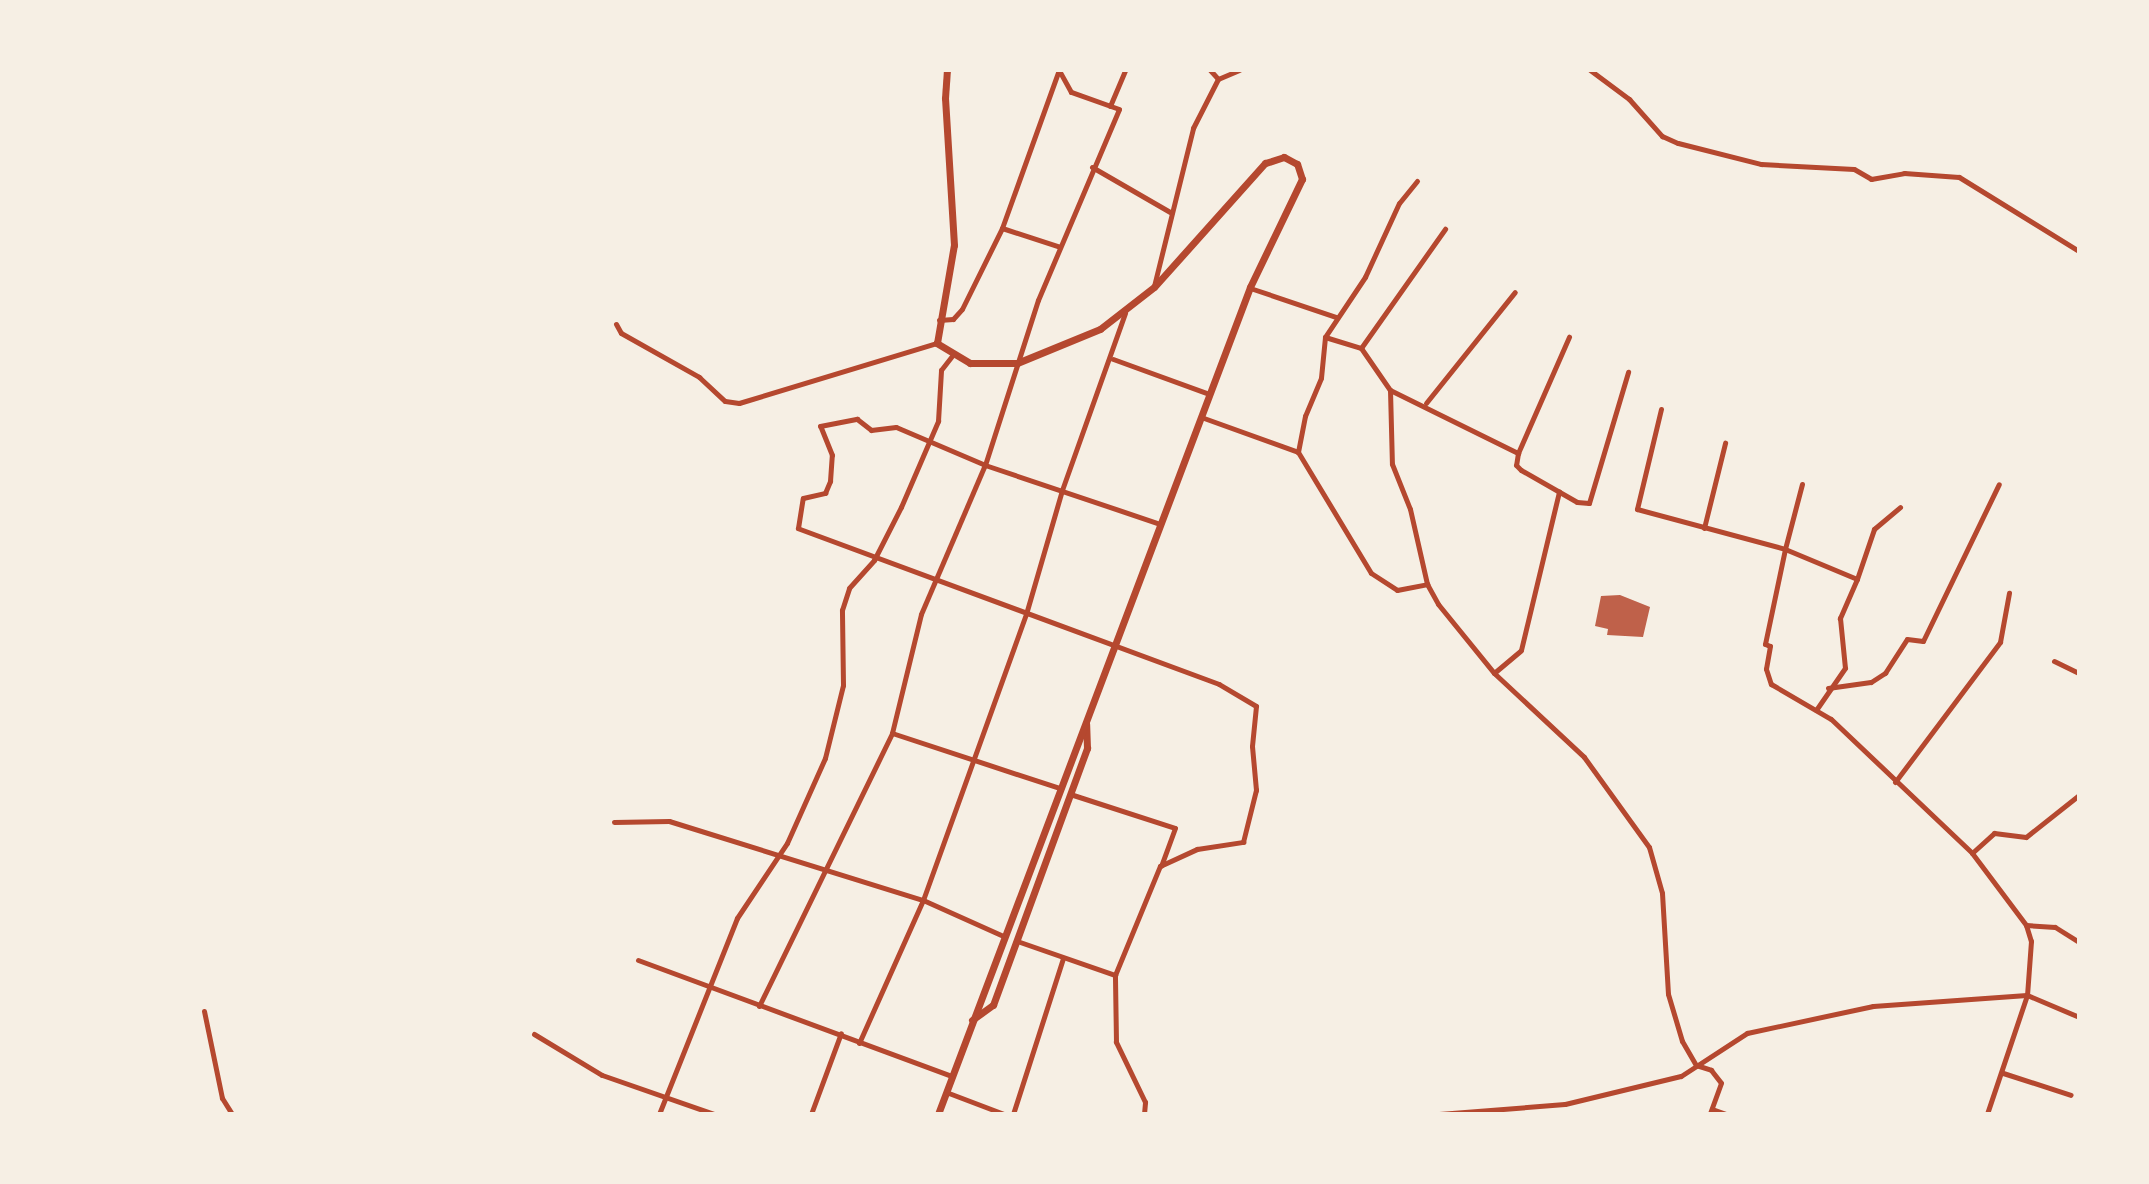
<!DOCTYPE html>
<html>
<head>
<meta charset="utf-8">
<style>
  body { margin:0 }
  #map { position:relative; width:2149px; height:1184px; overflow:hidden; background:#f6efe4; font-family:"Playfair Display",serif }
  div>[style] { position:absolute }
  .building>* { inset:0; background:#bf614a }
  .minor>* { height:5px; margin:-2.5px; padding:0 2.5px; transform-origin:2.5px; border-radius:2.5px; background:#b5482f }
  .tertiary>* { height:7px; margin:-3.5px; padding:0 3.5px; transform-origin:3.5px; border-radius:3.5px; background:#b5482f }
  span { translate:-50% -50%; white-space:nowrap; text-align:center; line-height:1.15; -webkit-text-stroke:7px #f6efe4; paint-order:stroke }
  .frame { position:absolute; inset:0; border:72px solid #f6efe4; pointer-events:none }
</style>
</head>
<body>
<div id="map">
  <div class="building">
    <i style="clip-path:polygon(1620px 595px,1650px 607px,1643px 637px,1607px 635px,1608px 629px,1595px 626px,1601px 596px)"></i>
  </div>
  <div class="minor">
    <i style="left:1210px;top:70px;width:12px;rotate:48deg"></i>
    <i style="left:1590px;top:70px;width:49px;rotate:36.6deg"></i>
    <i style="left:1629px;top:99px;width:50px;rotate:48.3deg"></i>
    <i style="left:1662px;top:136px;width:17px;rotate:24deg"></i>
    <i style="left:1678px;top:143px;width:86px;rotate:14.2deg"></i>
    <i style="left:1761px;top:164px;width:93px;rotate:3.1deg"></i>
    <i style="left:1854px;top:169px;width:20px;rotate:30deg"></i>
    <i style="left:1871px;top:179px;width:34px;rotate:-10deg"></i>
    <i style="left:1904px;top:173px;width:55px;rotate:4.2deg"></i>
    <i style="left:1959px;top:177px;width:141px;rotate:31.7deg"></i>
    <i style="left:1110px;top:106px;width:39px;rotate:-67deg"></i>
    <i style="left:1092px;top:167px;width:90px;rotate:30deg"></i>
    <i style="left:1417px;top:181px;width:28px;rotate:129deg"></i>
    <i style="left:1399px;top:203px;width:81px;rotate:114.7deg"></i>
    <i style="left:1365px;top:277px;width:72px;rotate:123.7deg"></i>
    <i style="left:1325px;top:337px;width:41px;rotate:95.6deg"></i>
    <i style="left:1321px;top:378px;width:41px;rotate:112.8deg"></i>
    <i style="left:1305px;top:416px;width:37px;rotate:101deg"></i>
    <i style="left:1298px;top:452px;width:141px;rotate:58.9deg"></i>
    <i style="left:1371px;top:573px;width:31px;rotate:33deg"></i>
    <i style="left:1397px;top:590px;width:31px;rotate:-11deg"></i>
    <i style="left:1002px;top:228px;width:61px;rotate:18.1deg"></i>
    <i style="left:1154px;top:286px;width:163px;rotate:-76.1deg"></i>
    <i style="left:1193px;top:128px;width:55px;rotate:-63deg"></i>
    <i style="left:1218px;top:79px;width:23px;rotate:-23deg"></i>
    <i style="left:1250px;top:288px;width:91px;rotate:18.6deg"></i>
    <i style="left:939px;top:320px;width:14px;rotate:-4deg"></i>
    <i style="left:953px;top:319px;width:13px;rotate:-48deg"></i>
    <i style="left:962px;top:309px;width:90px;rotate:-63.7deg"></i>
    <i style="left:1002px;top:228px;width:168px;rotate:-70.2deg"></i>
    <i style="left:616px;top:324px;width:10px;rotate:61deg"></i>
    <i style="left:621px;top:333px;width:90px;rotate:29.4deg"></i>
    <i style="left:699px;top:377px;width:35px;rotate:43deg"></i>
    <i style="left:725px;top:401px;width:14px;rotate:8deg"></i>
    <i style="left:739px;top:403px;width:207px;rotate:-16.9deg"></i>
    <i style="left:1325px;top:337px;width:38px;rotate:17deg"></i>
    <i style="left:1361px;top:348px;width:51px;rotate:55.4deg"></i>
    <i style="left:1390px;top:390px;width:143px;rotate:26.2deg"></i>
    <i style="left:1518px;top:453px;width:12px;rotate:99deg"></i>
    <i style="left:1516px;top:465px;width:7px;rotate:45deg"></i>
    <i style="left:1521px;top:470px;width:64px;rotate:29.7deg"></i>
    <i style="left:1577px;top:502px;width:12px;rotate:5deg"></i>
    <i style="left:1589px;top:503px;width:137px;rotate:-73.4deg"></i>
    <i style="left:1361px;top:348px;width:146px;rotate:-54.8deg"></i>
    <i style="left:1113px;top:359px;width:102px;rotate:20deg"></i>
    <i style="left:1390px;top:390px;width:74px;rotate:88.5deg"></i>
    <i style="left:1392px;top:464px;width:48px;rotate:68.2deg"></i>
    <i style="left:1410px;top:509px;width:77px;rotate:77.2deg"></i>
    <i style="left:1427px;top:584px;width:23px;rotate:61deg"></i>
    <i style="left:1438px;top:604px;width:89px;rotate:50.9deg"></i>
    <i style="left:1494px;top:673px;width:123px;rotate:43deg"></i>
    <i style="left:1584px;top:757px;width:111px;rotate:54.2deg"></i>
    <i style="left:1649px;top:847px;width:48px;rotate:74.2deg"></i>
    <i style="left:1662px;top:893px;width:101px;rotate:86.6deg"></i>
    <i style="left:1668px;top:994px;width:49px;rotate:73.4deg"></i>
    <i style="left:1682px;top:1041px;width:28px;rotate:60deg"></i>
    <i style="left:1696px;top:1065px;width:16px;rotate:18deg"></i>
    <i style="left:1711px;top:1070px;width:16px;rotate:52deg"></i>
    <i style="left:1721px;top:1083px;width:33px;rotate:110deg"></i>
    <i style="left:1426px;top:403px;width:142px;rotate:-51.3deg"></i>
    <i style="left:1661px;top:409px;width:103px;rotate:103.5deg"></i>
    <i style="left:1637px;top:509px;width:153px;rotate:15.1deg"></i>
    <i style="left:1785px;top:549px;width:97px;rotate:101.9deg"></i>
    <i style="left:1765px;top:644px;width:5px;rotate:22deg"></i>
    <i style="left:1770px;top:646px;width:23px;rotate:100deg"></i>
    <i style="left:1766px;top:669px;width:16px;rotate:72deg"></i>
    <i style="left:1771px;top:684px;width:69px;rotate:30.3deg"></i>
    <i style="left:1831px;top:719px;width:195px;rotate:43.5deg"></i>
    <i style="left:1972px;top:853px;width:90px;rotate:53.1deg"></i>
    <i style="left:2026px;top:925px;width:17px;rotate:73deg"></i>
    <i style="left:2031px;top:941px;width:54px;rotate:94.2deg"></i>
    <i style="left:2027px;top:995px;width:126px;rotate:108.6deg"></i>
    <i style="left:1201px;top:417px;width:103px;rotate:19.8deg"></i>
    <i style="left:1518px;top:453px;width:127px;rotate:-66.3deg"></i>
    <i style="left:1802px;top:484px;width:67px;rotate:104.7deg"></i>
    <i style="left:1785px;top:549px;width:78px;rotate:22.6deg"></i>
    <i style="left:1857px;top:579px;width:43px;rotate:113.6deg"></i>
    <i style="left:1840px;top:618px;width:50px;rotate:84.3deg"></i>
    <i style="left:1845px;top:668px;width:51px;rotate:124.6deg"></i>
    <i style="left:1704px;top:528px;width:88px;rotate:-76.1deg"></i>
    <i style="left:1857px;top:579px;width:53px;rotate:-71.2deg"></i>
    <i style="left:1874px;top:529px;width:34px;rotate:-40deg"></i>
    <i style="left:2054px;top:661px;width:28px;rotate:26deg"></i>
    <i style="left:1494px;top:673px;width:35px;rotate:-40deg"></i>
    <i style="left:1521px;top:650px;width:163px;rotate:-76.5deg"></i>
    <i style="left:1828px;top:688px;width:43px;rotate:-7.9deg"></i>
    <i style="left:1871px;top:682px;width:17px;rotate:-33deg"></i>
    <i style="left:1885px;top:673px;width:40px;rotate:-57.1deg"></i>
    <i style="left:1907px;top:639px;width:16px;rotate:7deg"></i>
    <i style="left:1923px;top:641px;width:174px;rotate:-64.2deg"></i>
    <i style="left:892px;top:733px;width:176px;rotate:18.2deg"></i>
    <i style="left:1895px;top:782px;width:175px;rotate:-53.1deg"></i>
    <i style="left:2000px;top:642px;width:50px;rotate:-79.6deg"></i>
    <i style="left:1070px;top:794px;width:110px;rotate:17.9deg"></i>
    <i style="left:1175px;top:828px;width:40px;rotate:110.2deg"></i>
    <i style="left:614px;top:822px;width:55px;rotate:-1deg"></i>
    <i style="left:669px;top:821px;width:266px;rotate:17.3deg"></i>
    <i style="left:923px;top:900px;width:88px;rotate:24.2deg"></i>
    <i style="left:1972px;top:853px;width:30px;rotate:-42deg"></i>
    <i style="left:1994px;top:833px;width:32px;rotate:7deg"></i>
    <i style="left:2026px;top:837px;width:68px;rotate:-38.4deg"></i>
    <i style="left:2026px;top:925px;width:29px;rotate:4deg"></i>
    <i style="left:2055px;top:927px;width:28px;rotate:32deg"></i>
    <i style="left:1017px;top:941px;width:104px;rotate:19.1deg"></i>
    <i style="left:638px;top:960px;width:334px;rotate:20.3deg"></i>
    <i style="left:759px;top:1006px;width:304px;rotate:-64deg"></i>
    <i style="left:892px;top:733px;width:122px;rotate:-76.3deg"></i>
    <i style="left:921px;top:614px;width:162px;rotate:-66.8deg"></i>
    <i style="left:985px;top:465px;width:173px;rotate:-72.2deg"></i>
    <i style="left:1038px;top:300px;width:207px;rotate:-67deg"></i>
    <i style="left:1119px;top:109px;width:51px;rotate:-160.5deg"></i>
    <i style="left:1071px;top:92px;width:25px;rotate:-119deg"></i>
    <i style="left:204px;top:1011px;width:89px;rotate:78.3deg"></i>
    <i style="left:222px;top:1098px;width:19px;rotate:58deg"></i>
    <i style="left:534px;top:1034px;width:79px;rotate:31.1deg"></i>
    <i style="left:602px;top:1075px;width:119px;rotate:19.2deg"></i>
    <i style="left:859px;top:1043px;width:157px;rotate:-65.9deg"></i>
    <i style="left:923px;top:900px;width:304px;rotate:-70.2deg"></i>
    <i style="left:1026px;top:614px;width:129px;rotate:-73.8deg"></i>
    <i style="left:1062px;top:490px;width:188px;rotate:-70.4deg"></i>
    <i style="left:2003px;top:1073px;width:71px;rotate:17.9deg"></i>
    <i style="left:946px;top:1092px;width:62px;rotate:20.8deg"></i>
    <i style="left:1712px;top:1109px;width:15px;rotate:20deg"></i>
    <i style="left:659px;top:1114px;width:211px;rotate:-68.3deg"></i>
    <i style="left:737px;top:918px;width:90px;rotate:-56.3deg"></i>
    <i style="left:787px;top:843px;width:93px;rotate:-65.9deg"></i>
    <i style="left:825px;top:758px;width:75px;rotate:-76.1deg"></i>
    <i style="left:843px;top:685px;width:75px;rotate:-90.8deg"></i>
    <i style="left:842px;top:610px;width:23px;rotate:-72deg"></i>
    <i style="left:849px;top:588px;width:38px;rotate:-48deg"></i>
    <i style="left:874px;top:560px;width:59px;rotate:-63deg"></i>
    <i style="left:901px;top:507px;width:94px;rotate:-66.7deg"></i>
    <i style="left:938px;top:421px;width:51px;rotate:-86.6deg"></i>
    <i style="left:941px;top:370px;width:18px;rotate:-52deg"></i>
    <i style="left:811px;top:1114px;width:86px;rotate:-69.7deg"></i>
    <i style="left:1013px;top:1114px;width:164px;rotate:-72.2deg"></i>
    <i style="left:1144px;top:1114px;width:12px;rotate:-85deg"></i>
    <i style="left:1145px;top:1102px;width:67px;rotate:-115.8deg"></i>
    <i style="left:1116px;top:1042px;width:67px;rotate:-90.9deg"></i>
    <i style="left:1115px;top:975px;width:118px;rotate:-67.6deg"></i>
    <i style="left:1160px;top:866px;width:41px;rotate:-24.7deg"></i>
    <i style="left:1197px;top:849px;width:47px;rotate:-8.7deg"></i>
    <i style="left:1243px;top:842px;width:54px;rotate:-76deg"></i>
    <i style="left:1256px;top:790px;width:44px;rotate:-95.2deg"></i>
    <i style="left:1252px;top:746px;width:40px;rotate:-84.3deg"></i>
    <i style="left:1256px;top:706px;width:43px;rotate:-149.3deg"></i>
    <i style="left:1219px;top:684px;width:449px;rotate:-159.7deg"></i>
    <i style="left:798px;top:528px;width:30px;rotate:-81deg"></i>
    <i style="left:803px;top:498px;width:23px;rotate:-13deg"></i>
    <i style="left:825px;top:493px;width:13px;rotate:-67deg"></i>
    <i style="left:830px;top:481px;width:26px;rotate:-86deg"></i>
    <i style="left:832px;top:455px;width:31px;rotate:-112deg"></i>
    <i style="left:820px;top:426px;width:38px;rotate:-11deg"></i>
    <i style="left:857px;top:419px;width:18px;rotate:38deg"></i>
    <i style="left:871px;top:430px;width:25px;rotate:-7deg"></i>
    <i style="left:896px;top:427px;width:97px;rotate:23.1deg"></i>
    <i style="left:985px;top:465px;width:185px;rotate:18.6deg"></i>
    <i style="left:1439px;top:1114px;width:126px;rotate:-4.5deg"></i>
    <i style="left:1565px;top:1104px;width:119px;rotate:-13.6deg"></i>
    <i style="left:1681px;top:1076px;width:79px;rotate:-33.1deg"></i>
    <i style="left:1747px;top:1033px;width:129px;rotate:-12.1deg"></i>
    <i style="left:1873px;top:1006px;width:154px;rotate:-4.1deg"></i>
    <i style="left:2027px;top:995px;width:56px;rotate:22.9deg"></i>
  </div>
  <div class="tertiary">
    <i style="left:972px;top:1020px;width:26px;rotate:-36deg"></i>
    <i style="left:993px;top:1005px;width:274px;rotate:-69.9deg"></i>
    <i style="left:1087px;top:748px;width:24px;rotate:-92deg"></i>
    <i style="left:938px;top:1114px;width:884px;rotate:-69.33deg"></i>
    <i style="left:1250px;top:287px;width:120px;rotate:-64.3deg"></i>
    <i style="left:1302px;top:179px;width:16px;rotate:-108deg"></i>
    <i style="left:1297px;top:164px;width:15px;rotate:-152deg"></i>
    <i style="left:1284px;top:157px;width:20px;rotate:162deg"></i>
    <i style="left:1265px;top:163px;width:166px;rotate:131.8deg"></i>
    <i style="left:1154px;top:287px;width:68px;rotate:142.1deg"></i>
    <i style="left:1100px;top:329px;width:90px;rotate:157.7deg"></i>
    <i style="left:1017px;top:363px;width:47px;rotate:180deg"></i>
    <i style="left:970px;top:363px;width:39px;rotate:-149deg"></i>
    <i style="left:937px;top:343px;width:99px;rotate:-80.2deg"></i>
    <i style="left:954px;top:245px;width:147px;rotate:-93.5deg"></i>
    <i style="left:945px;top:98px;width:28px;rotate:-86deg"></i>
  </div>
  <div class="frame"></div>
</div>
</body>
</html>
